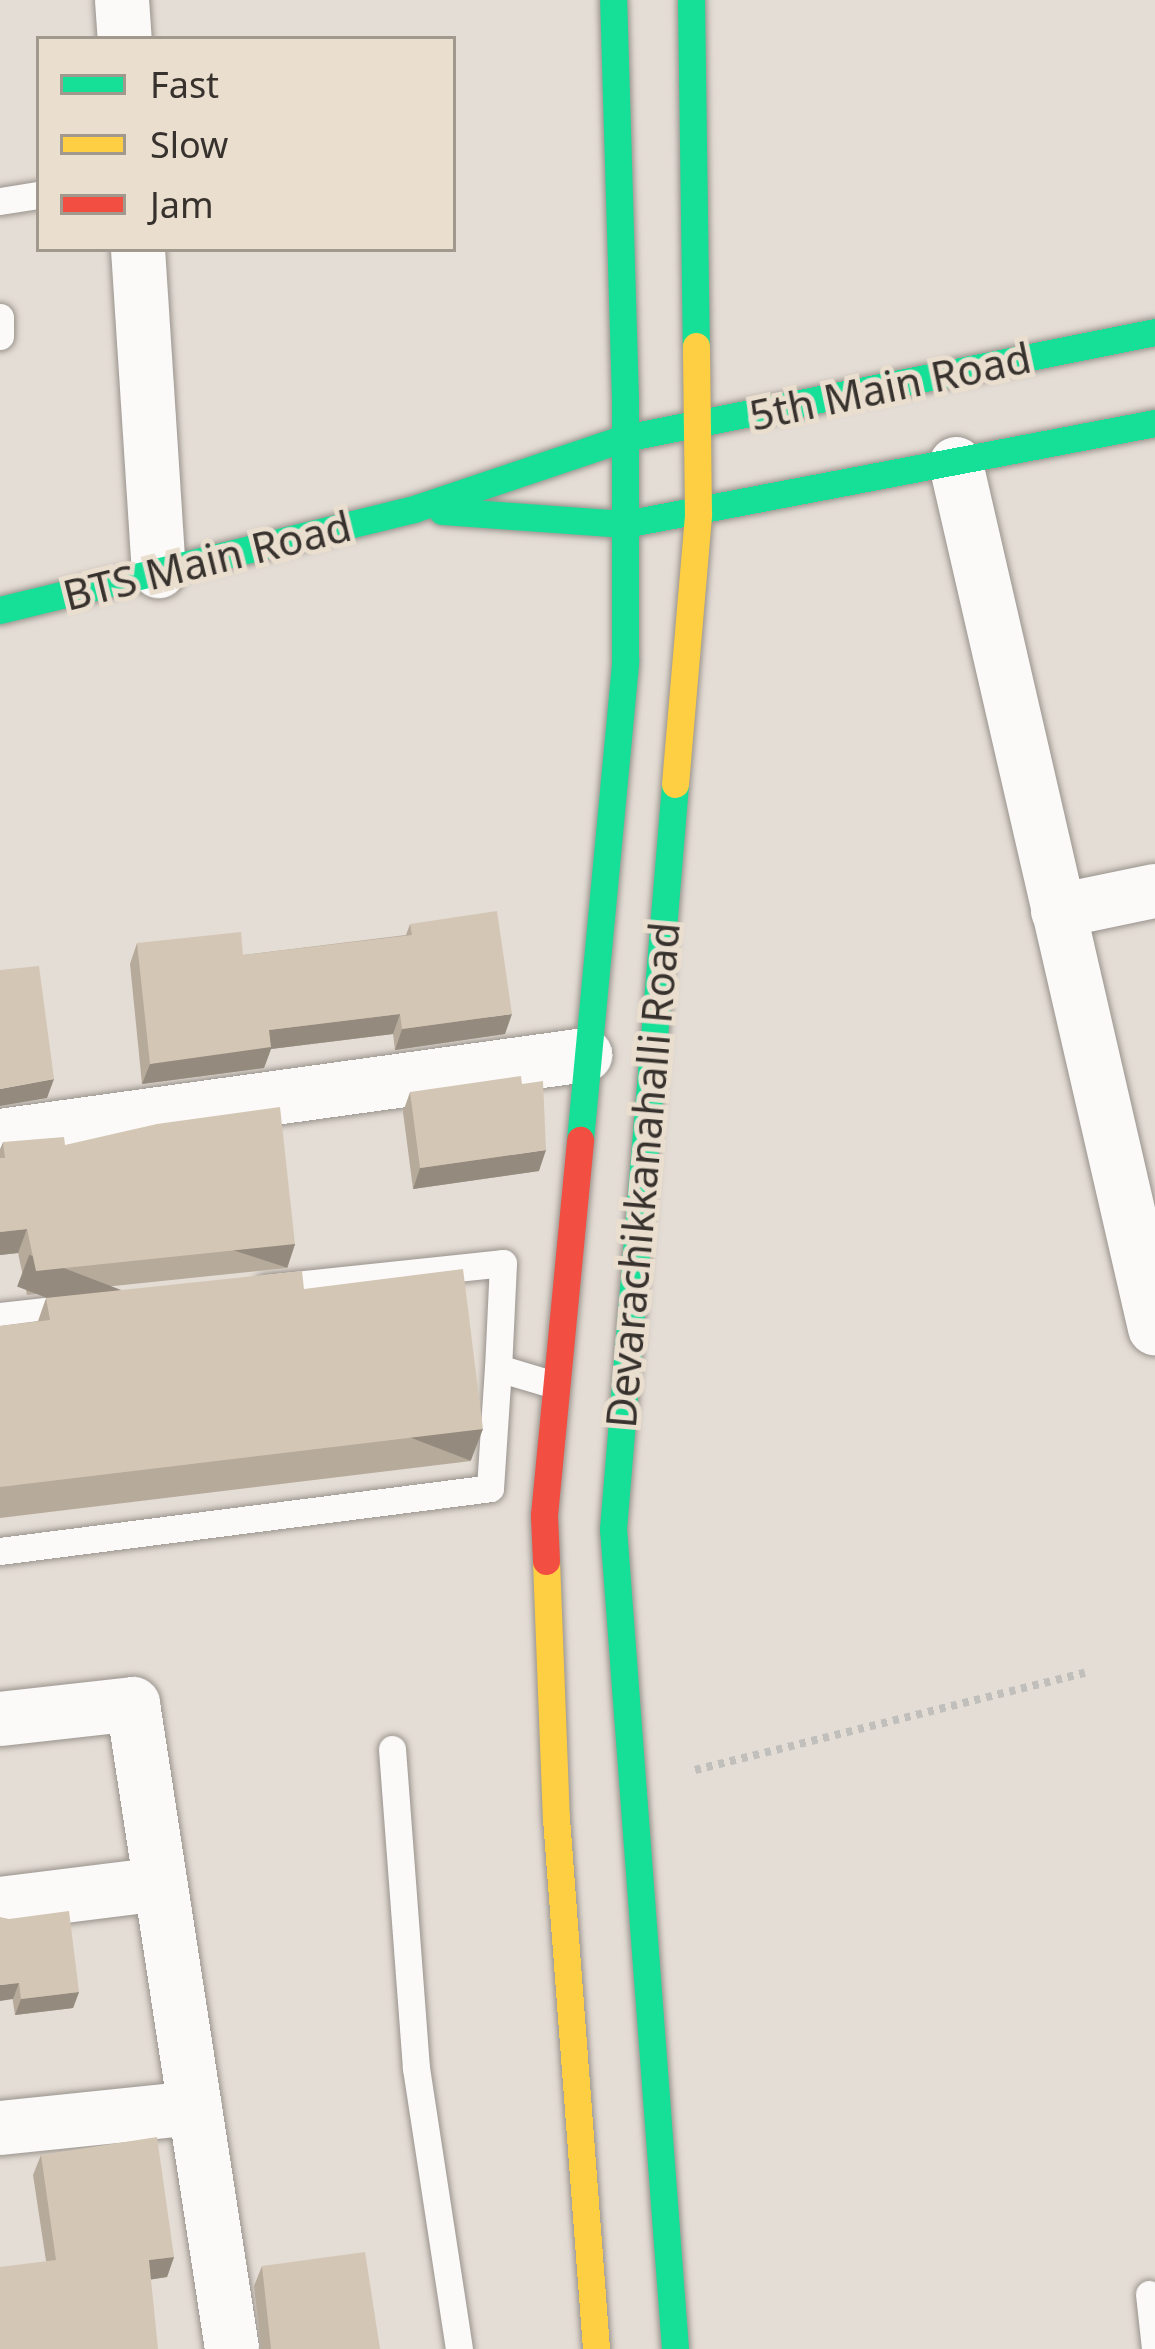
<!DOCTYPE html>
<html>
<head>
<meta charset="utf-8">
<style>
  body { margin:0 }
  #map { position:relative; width:1155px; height:2349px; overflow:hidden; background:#e4ddd5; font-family:"Noto Sans",sans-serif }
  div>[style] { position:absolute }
  .path>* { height:8px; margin-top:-4px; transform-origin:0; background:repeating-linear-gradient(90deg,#c1bfbc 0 6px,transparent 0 12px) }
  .roads { filter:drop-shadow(0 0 3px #99938d) drop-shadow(0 0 3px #99938d) }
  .lane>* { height:27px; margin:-13.5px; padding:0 13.5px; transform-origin:13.5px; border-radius:13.5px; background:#fbfaf9 }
  .street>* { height:54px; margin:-27px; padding:0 27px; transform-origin:27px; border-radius:27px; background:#fbfaf9 }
  .fast>* { height:27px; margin:-13.5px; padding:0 13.5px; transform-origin:13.5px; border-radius:13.5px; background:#16e098 }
  .slow>* { height:27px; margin:-13.5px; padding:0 13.5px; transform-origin:13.5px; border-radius:13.5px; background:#ffcf43 }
  .jam>* { height:27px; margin:-13.5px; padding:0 13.5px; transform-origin:13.5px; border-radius:13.5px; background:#f24e42 }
  .wall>* { inset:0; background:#b6aa9b }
  .shaded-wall>* { inset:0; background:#948b7e; transform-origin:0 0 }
  .building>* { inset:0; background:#d4c6b4 }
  span { translate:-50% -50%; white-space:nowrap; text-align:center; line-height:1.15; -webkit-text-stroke:10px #eadecf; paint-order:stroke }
  .street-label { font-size:42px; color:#37322d }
  .legend { position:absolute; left:36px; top:36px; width:420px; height:216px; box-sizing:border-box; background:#eadecf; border:3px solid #a2998e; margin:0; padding:15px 21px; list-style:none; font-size:36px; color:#37322d }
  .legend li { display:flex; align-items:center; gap:24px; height:60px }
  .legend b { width:60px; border:3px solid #a2998e }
</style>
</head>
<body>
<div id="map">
  <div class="path">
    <i style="left:695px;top:1770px;width:402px;rotate:-14deg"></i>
  </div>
  <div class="roads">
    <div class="lane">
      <i style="left:0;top:201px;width:39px;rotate:-9deg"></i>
      <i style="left:0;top:317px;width:19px;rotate:90deg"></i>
      <i style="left:266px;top:1288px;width:238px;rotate:-6deg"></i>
      <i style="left:503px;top:1263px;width:105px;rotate:92.7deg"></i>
      <i style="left:0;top:1316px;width:73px;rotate:-6.3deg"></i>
      <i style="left:0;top:1551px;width:494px;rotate:-7.3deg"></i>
      <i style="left:490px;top:1488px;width:120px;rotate:-86.2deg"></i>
      <i style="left:498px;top:1368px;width:59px;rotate:16.6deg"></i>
      <i style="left:392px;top:1749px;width:320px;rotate:85.7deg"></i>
      <i style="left:416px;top:2068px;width:284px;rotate:81.3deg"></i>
      <i style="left:1149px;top:2294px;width:54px;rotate:83.7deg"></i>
    </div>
    <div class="street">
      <i style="left:122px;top:0;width:39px;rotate:86deg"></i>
      <i style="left:138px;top:249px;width:323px;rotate:86.3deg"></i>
      <i style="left:956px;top:464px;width:887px;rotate:77.03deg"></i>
      <i style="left:1058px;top:911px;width:99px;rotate:-11.7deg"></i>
      <i style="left:0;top:1136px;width:591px;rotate:-7.88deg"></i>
      <i style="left:0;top:1719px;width:134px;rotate:-6.4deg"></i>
      <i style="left:133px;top:1704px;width:653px;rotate:81.27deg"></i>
      <i style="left:0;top:1904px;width:161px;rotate:-7.1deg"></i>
      <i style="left:0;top:2128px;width:196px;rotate:-5.9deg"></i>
    </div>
    <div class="fast">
      <i style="left:691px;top:0;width:346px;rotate:89.2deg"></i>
      <i style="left:442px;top:511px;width:183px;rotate:4.1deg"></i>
      <i style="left:625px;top:524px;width:540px;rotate:-10.79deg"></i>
      <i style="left:0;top:610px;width:426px;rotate:-13.7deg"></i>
      <i style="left:414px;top:509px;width:223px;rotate:-18.6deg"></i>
      <i style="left:625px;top:438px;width:540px;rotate:-11.31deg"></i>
      <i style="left:580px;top:1140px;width:481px;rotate:-84.6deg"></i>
      <i style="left:625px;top:661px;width:262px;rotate:-90deg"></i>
      <i style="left:625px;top:399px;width:399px;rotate:-91.7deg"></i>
      <i style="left:675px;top:2349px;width:822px;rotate:-94.32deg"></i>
      <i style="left:613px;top:1529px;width:748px;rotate:-85.24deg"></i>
    </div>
    <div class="slow">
      <i style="left:675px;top:784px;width:271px;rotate:-85.1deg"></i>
      <i style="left:698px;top:514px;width:168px;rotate:-90.7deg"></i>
      <i style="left:546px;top:1561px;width:257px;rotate:87.8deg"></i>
      <i style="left:556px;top:1818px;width:533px;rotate:85.69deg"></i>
    </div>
    <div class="jam">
      <i style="left:546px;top:1561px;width:46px;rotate:-92.5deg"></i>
      <i style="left:544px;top:1515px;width:377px;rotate:-84.5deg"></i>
    </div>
  </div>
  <div class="wall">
    <i style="clip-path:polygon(410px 924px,505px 1034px,395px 1050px,393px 1034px,271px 1049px,264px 1068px,142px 1084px,130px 964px,137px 943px,243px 955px,406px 935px)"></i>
    <i style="clip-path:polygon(410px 1092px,539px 1171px,413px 1189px,403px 1112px)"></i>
    <i style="clip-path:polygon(3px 1142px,65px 1145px,295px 1244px,287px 1268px,27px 1295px,18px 1253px,0 1255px,0 1149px)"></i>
    <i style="clip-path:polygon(304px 1289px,471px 1461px,0 1518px,0 1326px,38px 1321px,46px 1298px)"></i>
    <i style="clip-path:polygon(0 1917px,79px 1992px,73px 2008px,15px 2015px)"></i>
    <i style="clip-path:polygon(41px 2155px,174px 2257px,167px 2277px,151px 2279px,46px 2261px,33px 2175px)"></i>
    <i style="clip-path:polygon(262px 2266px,380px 2349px,261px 2349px,254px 2286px)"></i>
  </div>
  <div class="shaded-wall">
    <i style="clip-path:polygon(400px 1014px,393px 1034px,271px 1049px,264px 1068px,142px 1084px,150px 1064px,269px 1030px)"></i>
    <i style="clip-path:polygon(512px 1014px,505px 1034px,395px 1050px,402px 1029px)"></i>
    <i style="clip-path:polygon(54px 1079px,47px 1098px,0 1106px,0 1089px)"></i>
    <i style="clip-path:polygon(546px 1150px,539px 1171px,413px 1189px,420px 1168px)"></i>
    <i style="clip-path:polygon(27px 1229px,18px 1253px,0 1255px,0 1232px)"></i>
    <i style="left:295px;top:1244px;width:25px;height:260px;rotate:108deg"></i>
    <i style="left:483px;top:1429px;width:34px;height:486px;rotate:111deg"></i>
    <i style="clip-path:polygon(19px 1983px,13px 1999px,0 2001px,0 1985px)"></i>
    <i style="clip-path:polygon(79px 1992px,73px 2008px,15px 2015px,21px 1999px)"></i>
    <i style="clip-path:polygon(174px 2257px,167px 2277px,142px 2281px,149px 2260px)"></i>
  </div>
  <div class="building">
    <i style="clip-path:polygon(497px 911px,512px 1014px,402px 1029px,400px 1014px,269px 1030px,271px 1047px,150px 1064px,137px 943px,241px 932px,243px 955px,412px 935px,410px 924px)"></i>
    <i style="clip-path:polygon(39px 966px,54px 1079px,0 1089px,0 970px)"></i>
    <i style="clip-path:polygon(521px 1076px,522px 1084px,543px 1081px,546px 1150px,420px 1168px,410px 1092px)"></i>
    <i style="clip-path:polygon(280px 1107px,295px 1244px,36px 1271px,27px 1229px,0 1232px,0 1158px,5px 1158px,3px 1142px,64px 1137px,65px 1145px,157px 1124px)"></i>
    <i style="clip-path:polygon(463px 1269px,483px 1429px,0 1487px,0 1326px,50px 1320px,46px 1298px,302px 1271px,304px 1289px)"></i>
    <i style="clip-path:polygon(69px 1911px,79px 1992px,21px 1999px,19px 1983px,0 1985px,0 1917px,9px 1919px)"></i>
    <i style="clip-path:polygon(157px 2137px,174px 2257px,149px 2260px,158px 2349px,0 2349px,0 2267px,56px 2260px,41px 2155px)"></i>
    <i style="clip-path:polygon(365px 2252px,380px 2349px,271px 2349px,262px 2266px)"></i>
  </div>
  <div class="street-label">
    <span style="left:890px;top:386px;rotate:-12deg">5th Main Road</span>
    <span style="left:207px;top:560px;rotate:-14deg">BTS Main Road</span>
    <span style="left:642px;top:1175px;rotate:-85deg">Devarachikkanahalli Road</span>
  </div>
  <ul class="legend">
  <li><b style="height:15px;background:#16e098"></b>Fast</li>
  <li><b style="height:15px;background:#ffcf43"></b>Slow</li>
  <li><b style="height:15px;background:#f24e42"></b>Jam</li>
  </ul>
</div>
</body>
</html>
